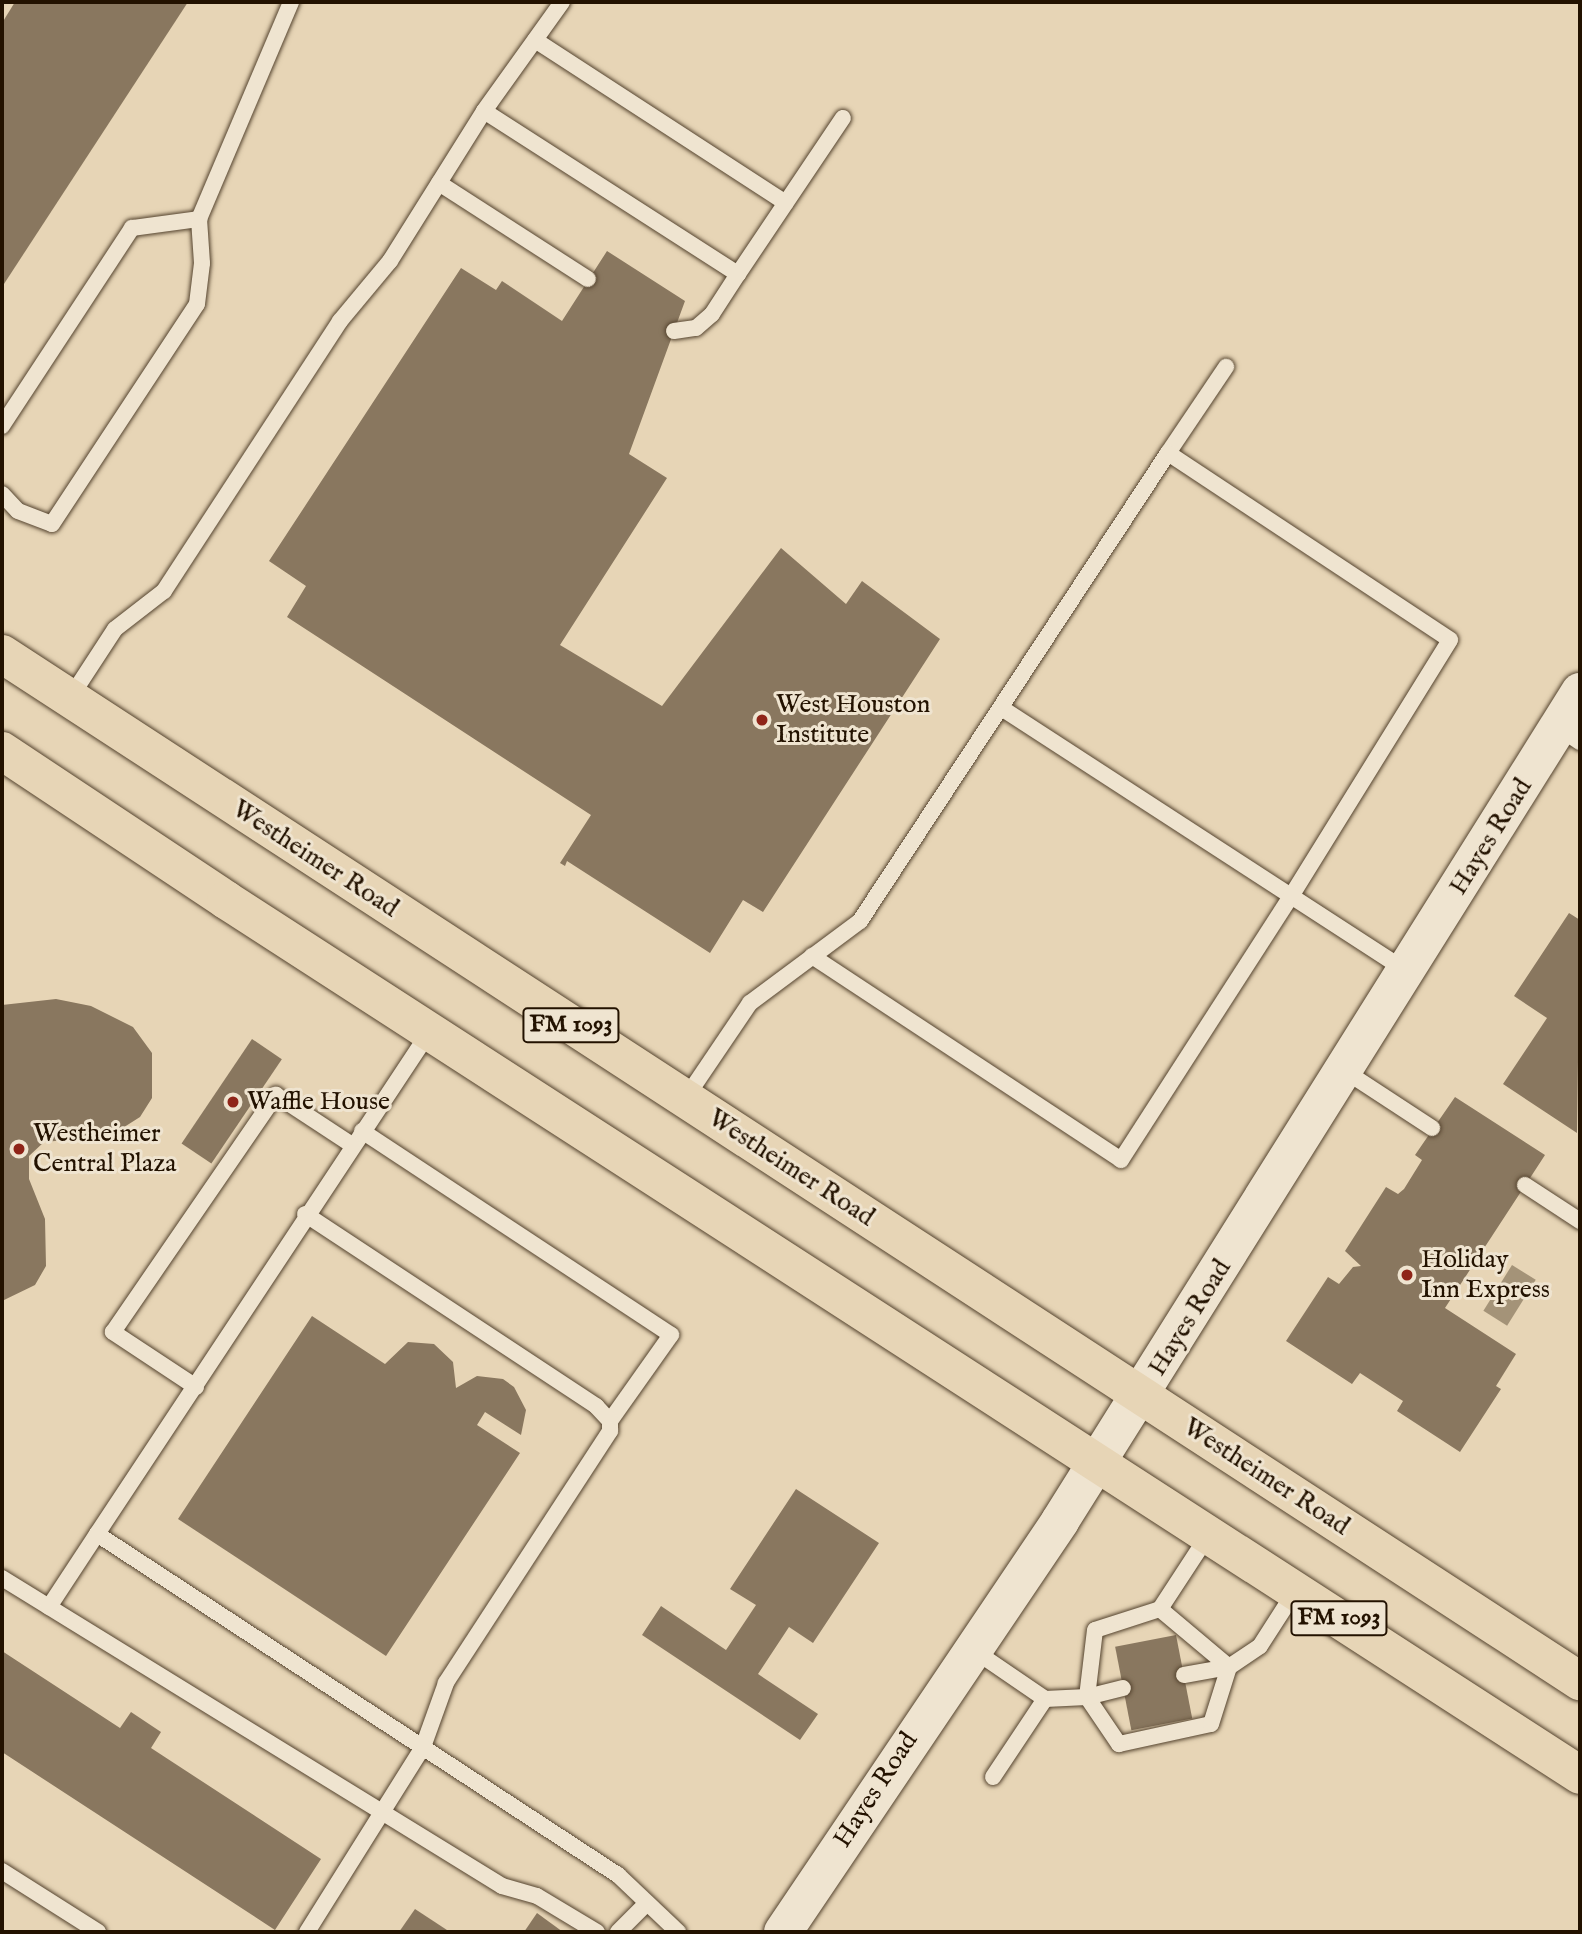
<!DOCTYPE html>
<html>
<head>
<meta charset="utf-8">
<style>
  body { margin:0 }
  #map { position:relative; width:1582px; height:1934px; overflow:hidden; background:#e7d5b6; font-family:"IM FELL English",serif }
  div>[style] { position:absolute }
  .water>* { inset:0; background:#a49378; transform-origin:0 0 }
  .building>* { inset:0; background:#89775f; transform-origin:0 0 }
  .roads { filter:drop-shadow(0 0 2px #54432e) drop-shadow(0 0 2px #54432e) }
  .lane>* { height:16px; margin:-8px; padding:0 8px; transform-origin:8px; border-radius:8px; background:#efe4d0 }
  .secondary>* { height:38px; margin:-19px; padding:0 19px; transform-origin:19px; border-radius:19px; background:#efe4d0 }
  .primary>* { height:38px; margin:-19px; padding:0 19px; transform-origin:19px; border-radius:19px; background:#e7d5b6 }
  .dots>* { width:19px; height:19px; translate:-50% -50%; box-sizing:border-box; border:4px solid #efe4d0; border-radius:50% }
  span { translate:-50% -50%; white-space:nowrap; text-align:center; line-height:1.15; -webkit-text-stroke:6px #efe4d0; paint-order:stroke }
  .shield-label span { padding:2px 5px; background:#efe4d0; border:2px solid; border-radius:5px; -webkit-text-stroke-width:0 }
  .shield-label { font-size:24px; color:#231200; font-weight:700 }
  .poi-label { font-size:26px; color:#231200 }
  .left { translate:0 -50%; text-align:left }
  .street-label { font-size:26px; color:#231200 }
  .frame { position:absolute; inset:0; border:4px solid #231200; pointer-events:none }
</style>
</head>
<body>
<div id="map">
  <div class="water">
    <i style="left:1512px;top:1265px;width:28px;height:54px;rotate:32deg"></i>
  </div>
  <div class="building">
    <i style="clip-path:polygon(15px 2px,188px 2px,2px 287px,2px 23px)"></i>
    <i style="clip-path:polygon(607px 251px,685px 301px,629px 454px,667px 478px,560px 645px,662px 706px,781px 548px,846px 604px,862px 581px,940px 639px,763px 912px,743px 900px,710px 953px,567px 861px,565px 866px,560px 863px,591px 815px,287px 617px,306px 586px,269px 561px,461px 268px,496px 290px,502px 281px,562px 321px)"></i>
    <i style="clip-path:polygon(1569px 913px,1580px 920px,1577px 1133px,1503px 1084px,1547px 1018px,1514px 996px)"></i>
    <i style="clip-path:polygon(56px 999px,91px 1006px,133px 1027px,152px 1053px,152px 1098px,140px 1117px,110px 1136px,44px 1142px,29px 1156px,29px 1179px,45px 1219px,46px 1266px,35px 1285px,2px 1301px,2px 1005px)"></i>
    <i style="left:252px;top:1039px;width:36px;height:126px;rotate:34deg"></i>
    <i style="clip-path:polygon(1455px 1097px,1545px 1155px,1445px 1308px,1516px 1354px,1496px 1386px,1501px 1389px,1460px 1452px,1397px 1411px,1403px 1401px,1360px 1373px,1352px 1384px,1286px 1341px,1328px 1277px,1339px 1284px,1353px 1267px,1361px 1266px,1345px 1251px,1386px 1187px,1398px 1194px,1404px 1189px,1422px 1160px,1415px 1155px)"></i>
    <i style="clip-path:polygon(312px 1316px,385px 1364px,408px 1342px,434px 1344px,453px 1362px,456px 1388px,477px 1376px,503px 1379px,514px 1387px,526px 1410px,521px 1435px,485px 1412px,477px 1425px,520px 1453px,386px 1656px,178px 1519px)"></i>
    <i style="clip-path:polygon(796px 1489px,879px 1543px,813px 1643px,789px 1627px,758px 1674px,818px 1714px,800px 1740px,642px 1635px,661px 1606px,726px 1650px,756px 1605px,730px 1589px)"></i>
    <i style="left:1176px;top:1635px;width:85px;height:62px;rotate:79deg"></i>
    <i style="clip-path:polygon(2px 1651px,120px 1728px,131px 1712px,161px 1732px,151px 1748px,321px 1859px,275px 1930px,2px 1752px)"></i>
    <i style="clip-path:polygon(415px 1909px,450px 1932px,399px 1932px)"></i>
    <i style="clip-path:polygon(537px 1913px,563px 1932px,524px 1932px)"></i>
  </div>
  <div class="roads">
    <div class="lane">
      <i style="left:535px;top:40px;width:299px;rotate:33deg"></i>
      <i style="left:484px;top:111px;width:134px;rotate:-54.4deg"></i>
      <i style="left:439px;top:183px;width:177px;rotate:32.8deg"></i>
      <i style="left:674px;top:331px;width:22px;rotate:-8deg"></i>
      <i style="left:696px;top:328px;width:21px;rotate:-41deg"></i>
      <i style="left:712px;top:314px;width:48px;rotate:-57deg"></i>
      <i style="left:2px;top:426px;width:237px;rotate:-56.7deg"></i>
      <i style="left:132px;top:228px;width:68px;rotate:-7.7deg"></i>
      <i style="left:1168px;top:453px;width:104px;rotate:-56deg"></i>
      <i style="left:2px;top:494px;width:23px;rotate:47deg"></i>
      <i style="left:18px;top:511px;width:36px;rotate:21deg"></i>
      <i style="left:52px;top:524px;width:263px;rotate:-56.6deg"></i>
      <i style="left:197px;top:304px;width:41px;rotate:-83deg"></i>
      <i style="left:202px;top:263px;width:44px;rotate:-93.9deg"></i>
      <i style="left:199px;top:219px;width:236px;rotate:-67deg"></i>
      <i style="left:70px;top:698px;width:82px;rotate:-56.9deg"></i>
      <i style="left:115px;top:629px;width:62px;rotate:-37.8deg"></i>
      <i style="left:164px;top:591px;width:322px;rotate:-56.9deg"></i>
      <i style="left:340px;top:321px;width:78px;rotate:-50.2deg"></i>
      <i style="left:390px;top:261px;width:177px;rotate:-57.9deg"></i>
      <i style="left:484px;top:111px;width:302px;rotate:32.7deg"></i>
      <i style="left:738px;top:274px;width:188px;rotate:-56.1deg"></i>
      <i style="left:1559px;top:728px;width:25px;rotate:34deg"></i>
      <i style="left:812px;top:956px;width:370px;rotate:33.4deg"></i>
      <i style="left:1121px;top:1160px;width:314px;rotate:-57.2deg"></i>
      <i style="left:1291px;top:896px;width:346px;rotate:-147deg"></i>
      <i style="left:430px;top:1031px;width:603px;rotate:123.51deg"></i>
      <i style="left:97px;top:1534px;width:623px;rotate:33.21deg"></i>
      <i style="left:618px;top:1875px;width:83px;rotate:43.5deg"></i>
      <i style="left:1345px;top:1071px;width:104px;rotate:33.2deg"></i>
      <i style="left:685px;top:1099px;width:116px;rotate:-55.9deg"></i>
      <i style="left:750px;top:1003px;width:137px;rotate:-36.7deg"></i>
      <i style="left:860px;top:921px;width:560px;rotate:-56.65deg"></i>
      <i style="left:1168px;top:453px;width:338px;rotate:33.5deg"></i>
      <i style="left:1450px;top:640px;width:301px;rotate:121.8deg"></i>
      <i style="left:1291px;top:896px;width:136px;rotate:33deg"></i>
      <i style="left:362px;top:1131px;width:370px;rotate:33.4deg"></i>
      <i style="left:671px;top:1335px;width:105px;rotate:125.3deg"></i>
      <i style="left:1525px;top:1185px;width:66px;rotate:33.2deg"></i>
      <i style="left:305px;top:1214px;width:349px;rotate:33.4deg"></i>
      <i style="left:596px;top:1406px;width:21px;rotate:47deg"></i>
      <i style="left:610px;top:1421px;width:10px;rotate:90deg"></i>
      <i style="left:610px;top:1431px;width:301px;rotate:123.1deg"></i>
      <i style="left:446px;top:1683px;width:68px;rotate:109.8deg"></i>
      <i style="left:423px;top:1747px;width:218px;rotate:122.1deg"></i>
      <i style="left:196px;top:1387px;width:100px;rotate:-146.5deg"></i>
      <i style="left:113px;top:1332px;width:288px;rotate:-55.5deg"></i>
      <i style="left:276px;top:1095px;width:91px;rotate:33.3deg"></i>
      <i style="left:1209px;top:1534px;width:90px;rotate:123.2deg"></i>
      <i style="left:1160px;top:1609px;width:68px;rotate:162.1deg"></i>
      <i style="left:1095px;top:1630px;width:67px;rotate:96.8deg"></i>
      <i style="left:1087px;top:1697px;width:57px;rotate:55.8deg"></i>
      <i style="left:1119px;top:1744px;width:94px;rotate:-12.3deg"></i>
      <i style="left:1211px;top:1724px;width:60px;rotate:-72.5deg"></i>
      <i style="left:1229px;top:1667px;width:37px;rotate:-34deg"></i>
      <i style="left:1260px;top:1646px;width:67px;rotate:-57.3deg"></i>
      <i style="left:2px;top:1578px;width:587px;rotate:31.63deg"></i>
      <i style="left:502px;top:1886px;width:36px;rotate:16deg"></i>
      <i style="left:537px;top:1896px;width:70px;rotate:31deg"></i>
      <i style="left:49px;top:1607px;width:87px;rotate:-56.7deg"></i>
      <i style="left:1160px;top:1609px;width:90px;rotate:40deg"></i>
      <i style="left:972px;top:1649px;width:88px;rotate:34.4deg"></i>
      <i style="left:1184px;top:1675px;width:46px;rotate:-10.1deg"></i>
      <i style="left:993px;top:1777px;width:94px;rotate:-56.3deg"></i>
      <i style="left:1045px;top:1699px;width:42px;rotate:-2.7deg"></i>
      <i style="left:1087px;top:1697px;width:37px;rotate:-14deg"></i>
      <i style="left:2px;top:1871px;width:114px;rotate:32.4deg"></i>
      <i style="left:618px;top:1932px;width:41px;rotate:-45deg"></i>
    </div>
    <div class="secondary">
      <i style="left:783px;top:1932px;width:496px;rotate:-56deg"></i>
      <i style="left:1060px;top:1521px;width:979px;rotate:-57.9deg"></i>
    </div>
    <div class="primary">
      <i style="left:2px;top:654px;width:1883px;rotate:33.06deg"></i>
      <i style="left:2px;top:751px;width:269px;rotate:33.6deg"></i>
      <i style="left:226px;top:900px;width:1612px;rotate:32.87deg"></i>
    </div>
  </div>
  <div class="dots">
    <i style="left:762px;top:720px;background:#8f2418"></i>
    <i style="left:233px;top:1102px;background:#8f2418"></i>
    <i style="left:19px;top:1149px;background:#8f2418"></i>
    <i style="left:1407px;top:1275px;background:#8f2418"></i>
  </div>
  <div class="shield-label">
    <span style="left:571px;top:1025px">FM 1093</span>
    <span style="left:1339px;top:1618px">FM 1093</span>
  </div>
  <div class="poi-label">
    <span class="left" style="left:776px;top:720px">West Houston<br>Institute</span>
    <span class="left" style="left:247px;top:1102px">Waffle House</span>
    <span class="left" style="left:33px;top:1149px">Westheimer<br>Central Plaza</span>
    <span class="left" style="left:1421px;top:1275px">Holiday<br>Inn Express</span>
  </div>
  <div class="street-label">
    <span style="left:1491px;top:837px;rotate:-58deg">Hayes Road</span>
    <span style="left:315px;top:859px;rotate:33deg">Westheimer Road</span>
    <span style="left:791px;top:1168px;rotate:33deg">Westheimer Road</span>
    <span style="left:1190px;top:1318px;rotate:-58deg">Hayes Road</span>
    <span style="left:1266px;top:1477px;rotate:33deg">Westheimer Road</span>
    <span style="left:876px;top:1790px;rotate:-57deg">Hayes Road</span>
  </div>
  <div class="frame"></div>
</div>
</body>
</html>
